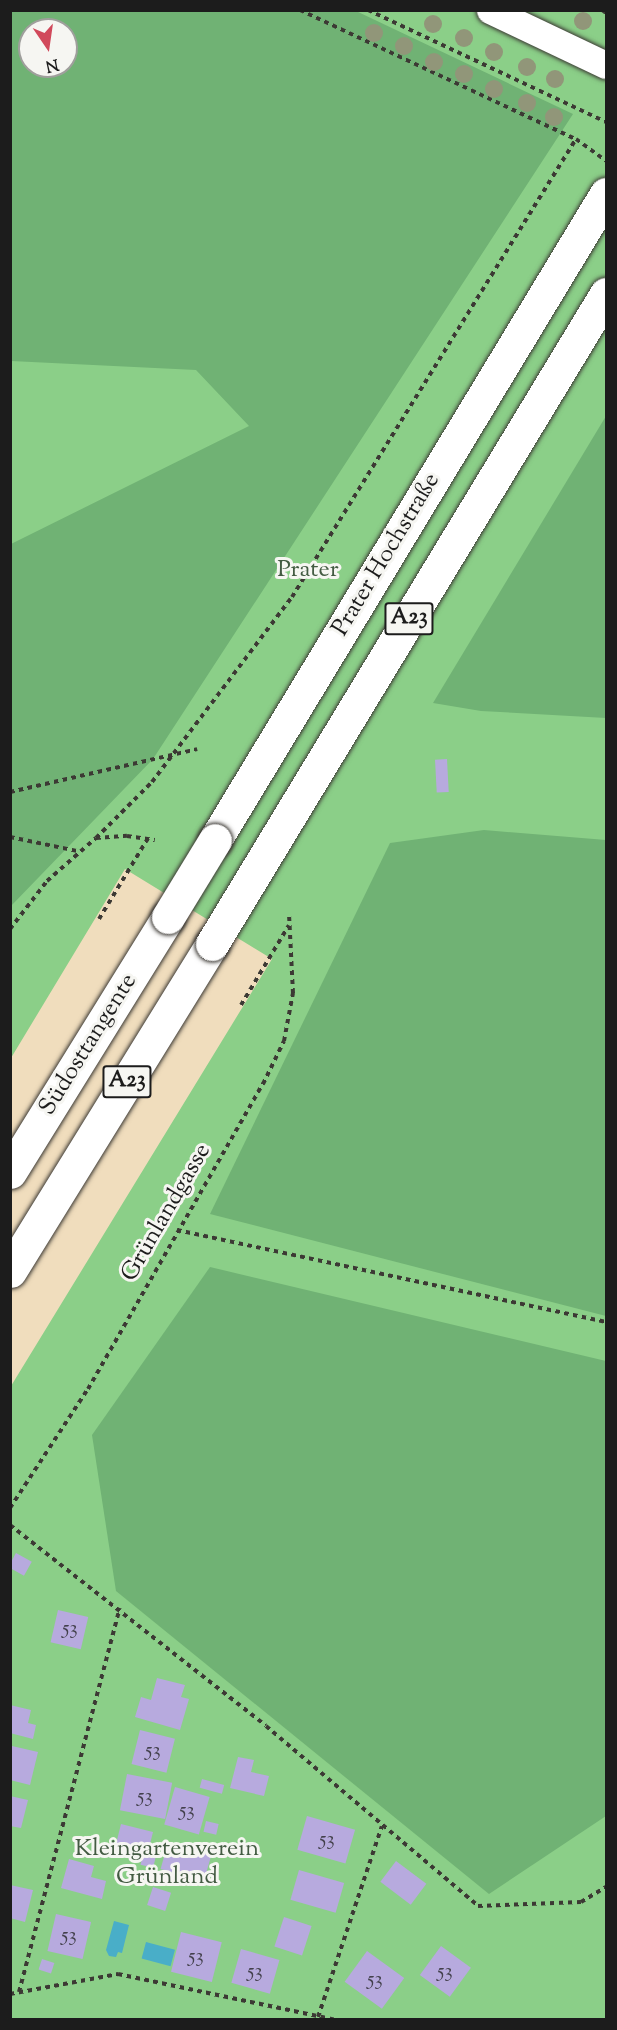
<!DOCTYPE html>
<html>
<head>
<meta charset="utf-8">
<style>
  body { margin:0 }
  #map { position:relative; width:617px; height:2030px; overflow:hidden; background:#f0ddbd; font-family:"Sorts Mill Goudy",serif }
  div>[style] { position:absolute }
  .green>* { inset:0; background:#8bcf88 }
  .forest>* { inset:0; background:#70b274 }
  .water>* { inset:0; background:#49aec8; transform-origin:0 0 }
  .building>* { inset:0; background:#b7aade; transform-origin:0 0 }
  .path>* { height:4px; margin-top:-2px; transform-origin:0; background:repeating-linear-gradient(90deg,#3c3934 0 4.5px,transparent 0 9px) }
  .roads { filter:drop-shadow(0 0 2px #3c3934) drop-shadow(0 0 2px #3c3934) }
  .street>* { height:27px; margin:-13.5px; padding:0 13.5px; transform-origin:13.5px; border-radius:13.5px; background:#fff }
  .highway>* { height:33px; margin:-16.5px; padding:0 16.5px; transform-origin:16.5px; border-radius:16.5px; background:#fff }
  .bridges { filter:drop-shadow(0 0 2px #3c3934) drop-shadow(0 0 2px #3c3934) }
  .highway-bridge>* { height:33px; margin:-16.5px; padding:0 16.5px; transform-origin:16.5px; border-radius:16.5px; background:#fff }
  .trees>* { width:18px; height:18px; margin:-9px; border-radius:50%; background:#919679 }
  span { translate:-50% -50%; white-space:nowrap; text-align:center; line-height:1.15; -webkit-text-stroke:6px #f6f6f2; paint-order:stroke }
  .number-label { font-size:21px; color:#43404c }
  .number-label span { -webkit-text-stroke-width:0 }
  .shield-label span { padding:2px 4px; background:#f6f6f2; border:2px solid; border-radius:4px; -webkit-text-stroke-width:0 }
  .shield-label { font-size:22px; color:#1c1c1c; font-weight:700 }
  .street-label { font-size:24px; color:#1c1c1c }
  .park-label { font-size:24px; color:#435b42 }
  .frame { position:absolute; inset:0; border:12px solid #1c1c1c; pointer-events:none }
  .north { position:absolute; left:18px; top:18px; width:60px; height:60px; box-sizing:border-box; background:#f6f6f2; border:2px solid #9f9f9c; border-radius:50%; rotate:167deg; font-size:16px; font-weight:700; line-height:24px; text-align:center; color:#1c1c1c }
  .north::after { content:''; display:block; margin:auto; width:21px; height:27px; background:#d1495b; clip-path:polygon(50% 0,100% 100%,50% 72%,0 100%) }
</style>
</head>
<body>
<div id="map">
  <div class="green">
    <i style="clip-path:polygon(evenodd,11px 11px,606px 11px,606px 2019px,11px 2019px,11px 1386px,272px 959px,125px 869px,11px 1058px,11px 11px,30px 30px,66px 30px,66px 66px,30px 66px,30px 30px)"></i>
  </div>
  <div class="forest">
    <i style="clip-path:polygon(evenodd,11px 10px,356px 11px,573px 114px,153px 759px,11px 906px,11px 544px,249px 426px,196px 370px,11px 361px,11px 10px,30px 30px,66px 30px,66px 66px,30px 66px,30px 30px)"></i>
    <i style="clip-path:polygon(606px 416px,606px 718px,481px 711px,433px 703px)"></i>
    <i style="clip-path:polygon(484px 830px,606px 840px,606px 1316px,210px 1214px,390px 843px)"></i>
    <i style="clip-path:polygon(210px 1267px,606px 1361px,606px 1816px,489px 1894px,116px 1591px,92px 1435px)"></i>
  </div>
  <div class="water">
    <i style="clip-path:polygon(114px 1921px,129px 1925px,122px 1953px,118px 1952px,116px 1957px,109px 1956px,106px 1950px)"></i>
    <i style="left:146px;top:1942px;width:30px;height:17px;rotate:15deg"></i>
  </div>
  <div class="building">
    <i style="left:447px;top:759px;width:33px;height:12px;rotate:87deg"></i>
    <i style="left:16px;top:1553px;width:18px;height:16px;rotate:29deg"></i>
    <i style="left:58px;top:1610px;width:31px;height:33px;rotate:13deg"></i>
    <i style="clip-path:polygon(157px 1678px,185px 1685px,181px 1697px,189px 1699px,180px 1730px,135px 1717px,141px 1697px,151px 1700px)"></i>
    <i style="clip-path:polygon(10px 1705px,31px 1710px,28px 1723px,36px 1725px,33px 1739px,10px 1733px)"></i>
    <i style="left:140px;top:1730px;width:36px;height:35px;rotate:14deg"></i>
    <i style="clip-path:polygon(12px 1746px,38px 1752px,30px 1785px,10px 1780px)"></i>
    <i style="clip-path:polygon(238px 1757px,254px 1760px,251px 1772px,269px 1776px,264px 1796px,230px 1788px)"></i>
    <i style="left:127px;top:1774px;width:46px;height:37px;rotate:11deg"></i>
    <i style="left:202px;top:1779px;width:23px;height:9px;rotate:15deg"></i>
    <i style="left:175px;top:1787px;width:36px;height:39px;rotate:16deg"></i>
    <i style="clip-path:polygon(10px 1796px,28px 1800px,21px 1828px,10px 1826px)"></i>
    <i style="left:307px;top:1816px;width:50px;height:35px;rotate:16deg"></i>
    <i style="left:206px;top:1821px;width:13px;height:11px;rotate:13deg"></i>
    <i style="clip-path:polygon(121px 1824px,153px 1832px,148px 1852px,140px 1850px,139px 1859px,114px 1852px)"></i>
    <i style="left:168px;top:1843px;width:45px;height:27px;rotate:16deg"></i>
    <i style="left:143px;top:1854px;width:13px;height:11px;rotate:13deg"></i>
    <i style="clip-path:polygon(69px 1859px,94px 1866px,91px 1877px,106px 1881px,102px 1899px,61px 1888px)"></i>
    <i style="left:396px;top:1861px;width:38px;height:26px;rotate:37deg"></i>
    <i style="left:299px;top:1870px;width:47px;height:31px;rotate:16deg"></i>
    <i style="clip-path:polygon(10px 1885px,33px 1890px,25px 1922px,10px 1918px)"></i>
    <i style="left:153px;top:1887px;width:19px;height:19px;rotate:18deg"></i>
    <i style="left:56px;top:1914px;width:36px;height:38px;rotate:13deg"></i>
    <i style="left:284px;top:1917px;width:29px;height:31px;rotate:18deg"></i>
    <i style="left:181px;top:1932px;width:42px;height:41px;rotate:14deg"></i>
    <i style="left:441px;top:1946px;width:37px;height:36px;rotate:36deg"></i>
    <i style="left:241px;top:1949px;width:40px;height:35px;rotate:16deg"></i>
    <i style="left:367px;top:1951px;width:46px;height:38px;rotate:36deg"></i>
    <i style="left:42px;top:1959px;width:13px;height:11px;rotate:18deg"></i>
  </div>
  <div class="path">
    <i style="left:300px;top:10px;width:305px;rotate:25.1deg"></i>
    <i style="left:576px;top:139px;width:37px;rotate:36deg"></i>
    <i style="left:368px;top:10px;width:263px;rotate:25.2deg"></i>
    <i style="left:602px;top:10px;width:5px;rotate:37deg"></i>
    <i style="left:10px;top:792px;width:192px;rotate:-12.9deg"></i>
    <i style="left:10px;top:837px;width:68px;rotate:11.8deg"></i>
    <i style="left:96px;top:838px;width:79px;rotate:-45deg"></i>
    <i style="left:152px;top:782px;width:232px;rotate:-52.9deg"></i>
    <i style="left:292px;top:597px;width:539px;rotate:-58.2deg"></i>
    <i style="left:99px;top:919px;width:95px;rotate:-58.8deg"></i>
    <i style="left:10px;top:929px;width:61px;rotate:-52.4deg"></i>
    <i style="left:47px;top:881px;width:65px;rotate:-41.3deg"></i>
    <i style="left:96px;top:838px;width:31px;rotate:-4deg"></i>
    <i style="left:127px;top:836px;width:28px;rotate:8deg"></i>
    <i style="left:241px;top:1005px;width:93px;rotate:-59deg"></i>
    <i style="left:177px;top:1230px;width:439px;rotate:12.1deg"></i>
    <i style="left:10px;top:1508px;width:142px;rotate:-56.8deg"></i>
    <i style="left:88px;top:1389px;width:352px;rotate:-60.2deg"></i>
    <i style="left:263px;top:1084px;width:48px;rotate:-64deg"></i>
    <i style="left:284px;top:1041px;width:49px;rotate:-79.4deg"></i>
    <i style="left:293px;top:993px;width:78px;rotate:-92.9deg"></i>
    <i style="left:10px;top:1525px;width:325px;rotate:38.1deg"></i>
    <i style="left:266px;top:1726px;width:278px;rotate:40.3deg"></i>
    <i style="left:478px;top:1906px;width:103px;rotate:-2.2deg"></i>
    <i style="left:581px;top:1902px;width:29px;rotate:-31deg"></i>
    <i style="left:19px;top:1992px;width:397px;rotate:-75.3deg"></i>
    <i style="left:10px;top:1994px;width:110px;rotate:-10.5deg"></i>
    <i style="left:118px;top:1974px;width:223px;rotate:11.9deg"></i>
    <i style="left:318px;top:2017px;width:201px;rotate:-71.5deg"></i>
  </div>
  <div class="roads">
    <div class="street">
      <i style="left:490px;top:10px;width:128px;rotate:25.4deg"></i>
    </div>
    <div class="highway">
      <i style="left:215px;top:840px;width:755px;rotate:-58.82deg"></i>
      <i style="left:10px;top:1172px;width:300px;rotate:-58.2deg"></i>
      <i style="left:10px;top:1271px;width:384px;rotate:-58.3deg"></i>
    </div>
  </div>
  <div class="bridges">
    <div class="highway-bridge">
      <i style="left:168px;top:917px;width:90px;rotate:-58.6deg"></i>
      <i style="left:212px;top:944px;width:760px;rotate:-58.78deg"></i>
    </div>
  </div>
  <div class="trees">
    <i style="left:583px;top:21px"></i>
    <i style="left:433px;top:24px"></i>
    <i style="left:374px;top:33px"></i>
    <i style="left:464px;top:38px"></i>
    <i style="left:404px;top:46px"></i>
    <i style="left:494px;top:52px"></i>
    <i style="left:434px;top:62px"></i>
    <i style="left:527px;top:67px"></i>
    <i style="left:464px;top:74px"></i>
    <i style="left:555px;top:79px"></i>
    <i style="left:494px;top:89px"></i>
    <i style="left:527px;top:103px"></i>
    <i style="left:554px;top:117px"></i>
  </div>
  <div class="number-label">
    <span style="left:70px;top:1629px">53</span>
    <span style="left:153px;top:1751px">53</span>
    <span style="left:145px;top:1797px">53</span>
    <span style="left:187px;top:1811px">53</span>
    <span style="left:327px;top:1840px">53</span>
    <span style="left:69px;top:1936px">53</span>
    <span style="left:196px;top:1957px">53</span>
    <span style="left:255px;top:1972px">53</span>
    <span style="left:445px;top:1972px">53</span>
    <span style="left:375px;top:1980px">53</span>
  </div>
  <div class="shield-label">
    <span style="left:409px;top:619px">A23</span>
    <span style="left:127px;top:1082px">A23</span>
  </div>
  <div class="street-label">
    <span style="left:387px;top:555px;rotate:-59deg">Prater Hochstraße</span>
    <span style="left:89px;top:1045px;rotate:-58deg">Südosttangente</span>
    <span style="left:167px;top:1213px;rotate:-60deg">Grünlandgasse</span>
  </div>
  <div class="park-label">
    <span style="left:308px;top:571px">Prater</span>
    <span style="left:167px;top:1864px">Kleingartenverein<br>Grünland</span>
  </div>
  <div class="frame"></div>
  <div class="north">N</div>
</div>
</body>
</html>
